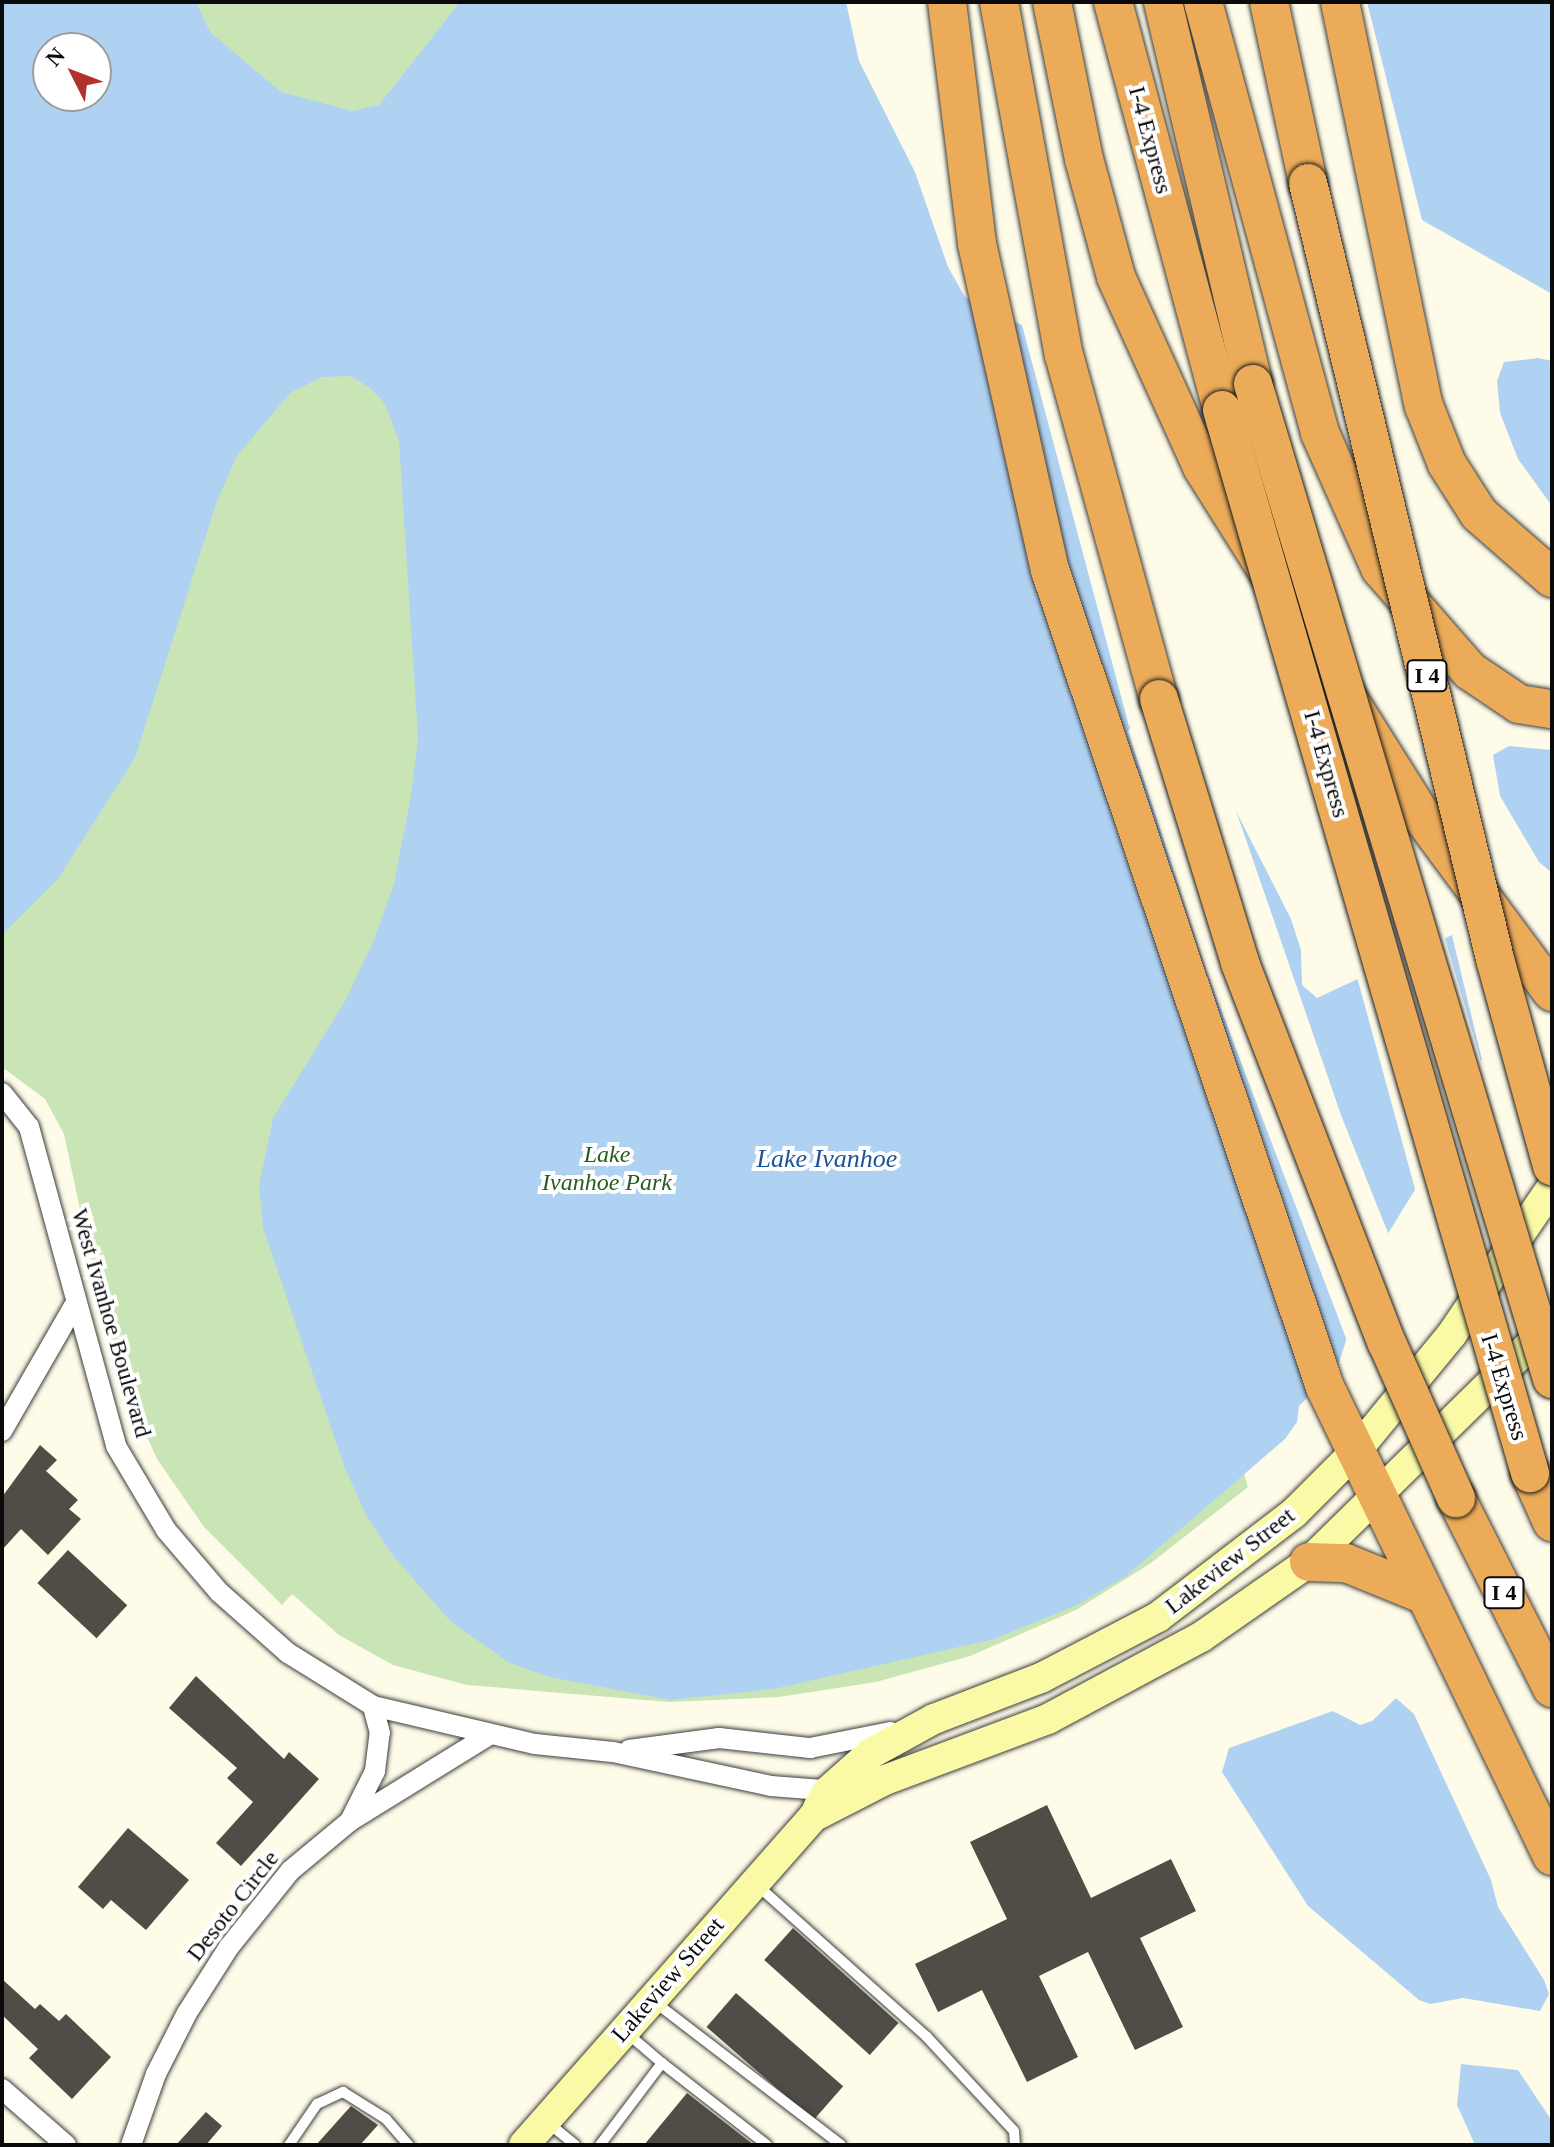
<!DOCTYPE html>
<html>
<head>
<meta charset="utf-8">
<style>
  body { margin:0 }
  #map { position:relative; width:1554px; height:2147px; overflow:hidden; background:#fefce8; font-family:"Times New Roman",serif }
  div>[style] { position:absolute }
  .green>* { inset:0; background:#c9e5b5 }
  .water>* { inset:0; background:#b0d2f2 }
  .pier>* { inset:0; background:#fefce8 }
  .building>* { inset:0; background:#524c47; transform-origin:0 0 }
  .roads { filter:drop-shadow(0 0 2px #3d3d3d) drop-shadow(0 0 2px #3d3d3d) }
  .lane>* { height:10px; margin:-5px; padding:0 5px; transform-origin:5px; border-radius:5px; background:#fff }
  .street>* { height:20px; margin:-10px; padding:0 10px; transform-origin:10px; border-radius:10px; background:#fff }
  .secondary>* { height:30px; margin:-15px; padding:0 15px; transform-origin:15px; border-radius:15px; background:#fafaa6 }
  .highway>* { height:38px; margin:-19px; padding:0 19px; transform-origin:19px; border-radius:19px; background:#ecab58 }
  .bridges { filter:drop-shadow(0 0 2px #1b1b1b) drop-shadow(0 0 2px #1b1b1b) }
  .highway-bridge>* { height:38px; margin:-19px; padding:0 19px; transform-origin:19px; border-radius:19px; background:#ecab58 }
  span { translate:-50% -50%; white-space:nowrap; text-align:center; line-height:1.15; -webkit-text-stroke:8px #fff; paint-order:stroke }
  .shield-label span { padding:2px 6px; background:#fff; border:2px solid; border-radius:6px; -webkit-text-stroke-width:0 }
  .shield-label { font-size:22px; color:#0a0a0a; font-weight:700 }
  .street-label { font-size:24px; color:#0a0a0a }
  .park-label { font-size:24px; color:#265d1f; font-style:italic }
  .water-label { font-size:26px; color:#1c5393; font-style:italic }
  .frame { position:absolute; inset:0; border:4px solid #0a0a0a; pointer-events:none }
  .north { position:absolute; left:32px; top:32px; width:80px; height:80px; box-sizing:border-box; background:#fff; border:2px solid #9d9d9d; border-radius:50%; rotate:312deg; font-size:22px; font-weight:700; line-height:32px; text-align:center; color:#0a0a0a }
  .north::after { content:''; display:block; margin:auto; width:28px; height:36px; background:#b1322b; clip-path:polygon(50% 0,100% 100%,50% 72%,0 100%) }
</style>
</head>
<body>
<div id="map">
  <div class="green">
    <i style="clip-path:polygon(evenodd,2px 2px,806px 2px,1248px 1487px,1151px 1563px,1076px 1610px,970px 1656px,876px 1682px,779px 1697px,669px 1702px,467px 1685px,393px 1665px,339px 1635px,292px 1594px,282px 1605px,204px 1527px,157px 1459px,124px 1386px,104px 1322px,64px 1134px,45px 1099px,2px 1067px,2px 2px,48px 48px,96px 48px,96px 96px,48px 96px,48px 48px)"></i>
  </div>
  <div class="water">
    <i style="clip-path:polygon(evenodd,2px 2px,196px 2px,210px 32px,281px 92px,352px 111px,379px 105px,460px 2px,846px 2px,859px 61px,915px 172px,948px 267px,965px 297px,1022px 325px,1129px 726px,1199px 796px,1235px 809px,1291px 919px,1301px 950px,1302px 985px,1317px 998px,1452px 935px,1482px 1060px,1455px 1125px,1371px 1261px,1338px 1366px,1299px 1406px,1297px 1422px,1285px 1439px,1126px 1576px,1075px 1606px,994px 1639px,774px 1689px,671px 1700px,549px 1677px,510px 1663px,451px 1622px,390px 1552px,366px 1515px,344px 1466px,263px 1228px,259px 1186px,273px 1118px,344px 1003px,374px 940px,394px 884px,411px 795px,418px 738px,399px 441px,385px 404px,370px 388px,351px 376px,322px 377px,290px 393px,237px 456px,217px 501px,135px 758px,58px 879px,2px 935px,2px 2px,48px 48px,96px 48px,96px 96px,48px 96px,48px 48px)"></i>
    <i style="clip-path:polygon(1367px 2px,1552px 2px,1552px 294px,1422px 220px)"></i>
    <i style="clip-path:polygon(1538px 358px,1552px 361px,1552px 506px,1518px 459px,1500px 413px,1497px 381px,1504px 362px)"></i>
    <i style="clip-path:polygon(1509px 746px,1552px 750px,1552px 873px,1539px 862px,1500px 796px,1493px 755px)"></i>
    <i style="clip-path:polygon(1396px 1698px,1414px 1714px,1491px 1880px,1498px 1907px,1544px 1980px,1549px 1994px,1540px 2011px,1463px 1998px,1430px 2004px,1419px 2000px,1308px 1906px,1222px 1772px,1229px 1748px,1333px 1711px,1360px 1725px,1372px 1721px)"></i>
    <i style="clip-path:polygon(1461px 2064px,1518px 2070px,1552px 2121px,1552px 2145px,1475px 2145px,1457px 2105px)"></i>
  </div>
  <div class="pier">
    <i style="clip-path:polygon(1133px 725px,1201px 793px,1234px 805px,1341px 1115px,1390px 1238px,1375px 1263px,1349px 1346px,1208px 975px,1128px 731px)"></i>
    <i style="clip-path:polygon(1444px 935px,1483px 1068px,1459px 1127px,1417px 1196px,1357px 977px)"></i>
  </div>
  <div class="building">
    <i style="clip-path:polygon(40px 1445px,57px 1460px,46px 1471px,78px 1500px,69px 1509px,81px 1519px,48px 1555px,21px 1529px,2px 1550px,2px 1497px)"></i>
    <i style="left:68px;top:1550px;width:81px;height:45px;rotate:43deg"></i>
    <i style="clip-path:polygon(196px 1676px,284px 1759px,289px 1752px,319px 1779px,241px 1866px,216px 1843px,253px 1802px,227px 1778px,237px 1768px,169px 1708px)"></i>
    <i style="clip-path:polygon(1047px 1805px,1091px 1898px,1171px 1859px,1196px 1911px,1140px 1938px,1183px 2027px,1135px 2050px,1088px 1952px,1039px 1976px,1078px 2057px,1027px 2082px,982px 1990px,938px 2012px,915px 1964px,1007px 1919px,970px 1842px)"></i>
    <i style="clip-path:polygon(128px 1828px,189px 1880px,146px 1930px,111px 1900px,103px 1909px,78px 1887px)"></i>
    <i style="left:793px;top:1928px;width:142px;height:43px;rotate:42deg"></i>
    <i style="clip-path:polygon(2px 1979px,35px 2009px,40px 2004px,59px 2021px,66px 2014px,111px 2057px,72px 2099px,29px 2058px,38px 2049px,2px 2015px)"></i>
    <i style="left:736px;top:1993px;width:142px;height:45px;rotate:41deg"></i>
    <i style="clip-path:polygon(687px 2093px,750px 2142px,754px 2145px,644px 2145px)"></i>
    <i style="clip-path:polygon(351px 2106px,378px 2125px,360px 2145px,316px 2145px)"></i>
    <i style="clip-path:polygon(206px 2112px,222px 2126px,206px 2145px,176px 2145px)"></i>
  </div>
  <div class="roads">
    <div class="lane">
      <i style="left:757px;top:1885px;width:227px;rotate:41.8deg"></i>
      <i style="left:926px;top:2036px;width:129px;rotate:47.2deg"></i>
      <i style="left:1014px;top:2131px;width:14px;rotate:86deg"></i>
      <i style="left:656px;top:2003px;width:233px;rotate:37.5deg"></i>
      <i style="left:628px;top:2034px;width:45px;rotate:40.5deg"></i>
      <i style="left:547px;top:2122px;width:36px;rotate:39deg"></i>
      <i style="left:289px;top:2145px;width:50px;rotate:-55.7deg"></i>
      <i style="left:317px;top:2104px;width:29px;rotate:-25deg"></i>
      <i style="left:343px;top:2092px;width:51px;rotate:32.1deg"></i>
      <i style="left:386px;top:2119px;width:35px;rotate:49deg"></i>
      <i style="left:600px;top:2145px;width:103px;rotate:-52.9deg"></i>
      <i style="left:662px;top:2063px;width:133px;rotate:38deg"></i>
    </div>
    <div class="street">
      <i style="left:2px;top:1093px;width:43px;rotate:51.5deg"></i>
      <i style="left:29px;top:1127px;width:331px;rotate:74.7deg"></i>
      <i style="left:116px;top:1446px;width:98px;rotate:59.2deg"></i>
      <i style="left:166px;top:1530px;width:82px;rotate:49.5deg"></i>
      <i style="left:219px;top:1592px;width:92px;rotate:41.5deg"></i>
      <i style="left:288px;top:1653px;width:100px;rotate:31.9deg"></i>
      <i style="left:373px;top:1706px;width:166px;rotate:13.2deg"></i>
      <i style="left:535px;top:1744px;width:78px;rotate:5.9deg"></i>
      <i style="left:613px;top:1752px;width:162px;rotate:12.1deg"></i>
      <i style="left:771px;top:1786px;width:64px;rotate:4.5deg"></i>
      <i style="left:2px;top:1431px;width:144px;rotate:-60.1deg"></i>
      <i style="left:629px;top:1750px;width:91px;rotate:-7.6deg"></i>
      <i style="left:719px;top:1738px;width:92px;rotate:6.3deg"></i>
      <i style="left:810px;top:1748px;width:82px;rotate:-11.3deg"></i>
      <i style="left:350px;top:1821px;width:56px;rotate:-63.4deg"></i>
      <i style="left:375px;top:1771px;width:38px;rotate:-83deg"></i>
      <i style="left:380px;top:1733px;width:28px;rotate:-105deg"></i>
      <i style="left:2px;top:2089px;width:85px;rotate:41.2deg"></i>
      <i style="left:131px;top:2145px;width:75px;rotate:-70.6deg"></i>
      <i style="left:156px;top:2074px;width:68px;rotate:-63.1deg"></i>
      <i style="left:187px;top:2013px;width:78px;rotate:-57.5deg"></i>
      <i style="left:229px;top:1947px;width:97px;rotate:-51.2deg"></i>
      <i style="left:290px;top:1871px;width:78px;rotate:-39.8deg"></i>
      <i style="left:350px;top:1821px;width:163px;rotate:-31.7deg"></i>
    </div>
    <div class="secondary">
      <i style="left:818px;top:1808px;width:18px;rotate:-61deg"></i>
      <i style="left:827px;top:1792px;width:57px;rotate:-41.5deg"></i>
      <i style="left:870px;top:1754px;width:73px;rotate:-28.7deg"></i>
      <i style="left:934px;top:1719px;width:115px;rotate:-21deg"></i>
      <i style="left:1041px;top:1678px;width:132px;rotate:-27.5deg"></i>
      <i style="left:1158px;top:1617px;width:171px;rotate:-37.4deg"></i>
      <i style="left:1294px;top:1513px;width:88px;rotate:-45deg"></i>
      <i style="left:1356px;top:1451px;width:151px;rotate:-50.6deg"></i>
      <i style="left:1452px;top:1334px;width:178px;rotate:-55.8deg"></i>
      <i style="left:524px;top:2145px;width:437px;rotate:-48.6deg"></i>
      <i style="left:813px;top:1817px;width:81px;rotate:-27.2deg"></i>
      <i style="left:885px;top:1780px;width:174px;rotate:-20.5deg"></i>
      <i style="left:1048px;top:1719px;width:174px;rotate:-28.2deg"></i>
      <i style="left:1201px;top:1637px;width:131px;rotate:-34.8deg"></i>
      <i style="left:1309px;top:1562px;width:341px;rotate:-44.5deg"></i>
    </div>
    <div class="highway">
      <i style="left:947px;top:2px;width:244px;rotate:82.9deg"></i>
      <i style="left:977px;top:244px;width:334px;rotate:77.4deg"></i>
      <i style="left:1050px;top:570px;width:862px;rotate:71.4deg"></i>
      <i style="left:1325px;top:1387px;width:521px;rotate:64.17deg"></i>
      <i style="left:999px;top:2px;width:359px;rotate:79.6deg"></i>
      <i style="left:1064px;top:355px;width:357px;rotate:74.6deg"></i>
      <i style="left:1052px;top:2px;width:160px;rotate:78.5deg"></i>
      <i style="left:1084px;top:159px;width:122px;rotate:74.8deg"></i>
      <i style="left:1116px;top:277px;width:209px;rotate:65.6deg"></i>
      <i style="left:1202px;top:467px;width:413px;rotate:57.8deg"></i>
      <i style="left:1422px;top:817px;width:218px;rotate:53.4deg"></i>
      <i style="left:1113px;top:2px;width:422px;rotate:75deg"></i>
      <i style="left:1163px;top:2px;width:392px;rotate:76.7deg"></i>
      <i style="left:1203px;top:2px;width:447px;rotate:74.8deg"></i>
      <i style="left:1320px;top:433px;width:148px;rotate:66deg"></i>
      <i style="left:1380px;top:568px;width:137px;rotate:48.9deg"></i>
      <i style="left:1470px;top:671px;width:59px;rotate:34deg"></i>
      <i style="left:1519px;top:704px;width:33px;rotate:9deg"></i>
      <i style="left:1269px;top:2px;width:185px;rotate:77.8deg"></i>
      <i style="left:1340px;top:2px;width:413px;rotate:78.3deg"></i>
      <i style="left:1424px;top:406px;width:62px;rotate:68.4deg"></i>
      <i style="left:1447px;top:464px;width:59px;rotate:57.4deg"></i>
      <i style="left:1479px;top:514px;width:97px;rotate:41.2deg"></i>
      <i style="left:1530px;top:1473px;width:54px;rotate:65.8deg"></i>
      <i style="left:1456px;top:1498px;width:213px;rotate:63.2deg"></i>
      <i style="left:1309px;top:1562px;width:37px;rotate:2deg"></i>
      <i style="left:1346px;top:1563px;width:85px;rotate:22.1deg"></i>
    </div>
  </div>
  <div class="bridges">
    <div class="highway-bridge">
      <i style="left:1308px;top:183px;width:798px;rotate:76.45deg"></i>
      <i style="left:1495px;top:959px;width:215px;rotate:74.6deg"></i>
      <i style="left:1253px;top:384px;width:1039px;rotate:73.27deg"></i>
      <i style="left:1222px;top:410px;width:1107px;rotate:73.84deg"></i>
      <i style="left:1159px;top:699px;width:276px;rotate:72.9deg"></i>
      <i style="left:1240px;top:963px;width:407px;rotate:68.9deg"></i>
      <i style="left:1387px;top:1343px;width:170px;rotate:66deg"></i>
    </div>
  </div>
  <div class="shield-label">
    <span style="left:1427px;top:676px">I 4</span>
    <span style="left:1504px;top:1593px">I 4</span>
  </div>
  <div class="street-label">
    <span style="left:1150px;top:140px;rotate:75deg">I-4 Express</span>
    <span style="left:1326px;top:764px;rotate:74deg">I-4 Express</span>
    <span style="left:111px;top:1323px;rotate:74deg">West Ivanhoe Boulevard</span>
    <span style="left:1504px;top:1387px;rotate:73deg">I-4 Express</span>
    <span style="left:1230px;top:1561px;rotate:-38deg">Lakeview Street</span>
    <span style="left:233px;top:1906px;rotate:-52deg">Desoto Circle</span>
    <span style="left:668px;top:1980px;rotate:-49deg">Lakeview Street</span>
  </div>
  <div class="park-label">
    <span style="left:607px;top:1169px">Lake<br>Ivanhoe Park</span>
  </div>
  <div class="water-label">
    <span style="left:827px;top:1159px">Lake Ivanhoe</span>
  </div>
  <div class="frame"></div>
  <div class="north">N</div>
</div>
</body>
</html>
